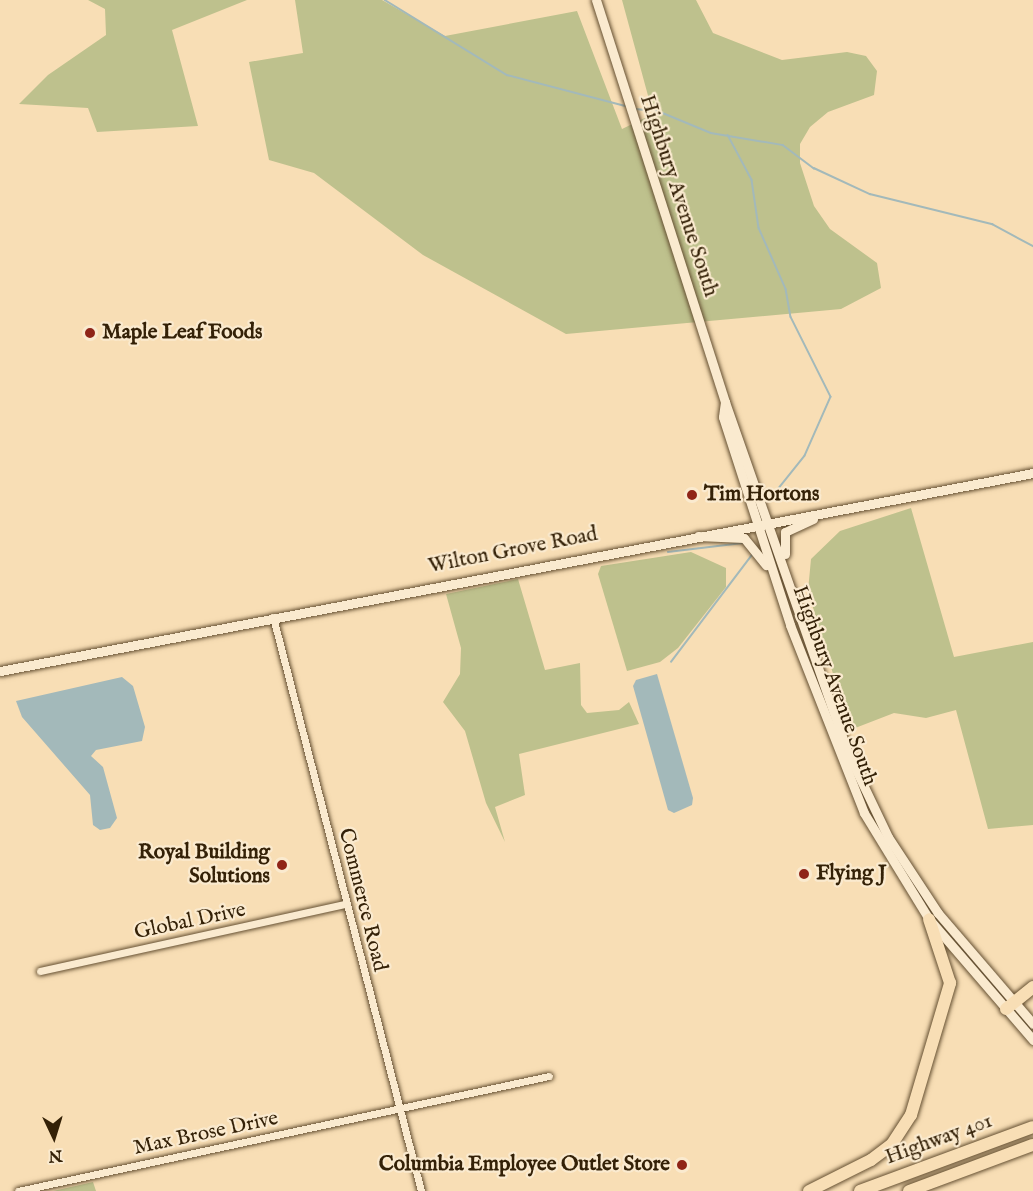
<!DOCTYPE html>
<html>
<head>
<meta charset="utf-8">
<style>
  body { margin:0 }
  #map { position:relative; width:1033px; height:1191px; overflow:hidden; background:#f8deb5; font-family:"IM FELL English",serif }
  div>[style] { position:absolute }
  .green>* { inset:0; background:#bec18d }
  .water>* { inset:0; background:#a3b9ba }
  .stream>* { height:1.5px; margin:-0.75px; padding:0 0.75px; transform-origin:0.75px; border-radius:0.75px; background:#a3b9ba }
  .roads { filter:drop-shadow(0 0 2px #655032) drop-shadow(0 0 2px #655032) }
  .minor>* { height:7px; margin:-3.5px; padding:0 3.5px; transform-origin:3.5px; border-radius:3.5px; background:#faeacf }
  .secondary>* { height:9px; margin:-4.5px; padding:0 4.5px; transform-origin:4.5px; border-radius:4.5px; background:#faeacf }
  .motorway>* { height:12px; margin:-6px; padding:0 6px; transform-origin:6px; border-radius:6px; background:#f8deb5 }
  .dots>* { width:16px; height:16px; translate:-50% -50%; box-sizing:border-box; border:3px solid #faeacf; border-radius:50% }
  span { translate:-50% -50%; white-space:nowrap; text-align:center; line-height:1.15; -webkit-text-stroke:4.5px #faeacf; paint-order:stroke }
  .street-label { font-size:21px; color:#342107 }
  .poi-label { font-size:21px; color:#342107; font-weight:700 }
  .left { translate:0 -50%; text-align:left }
  .right { translate:-100% -50%; text-align:right }
  .north { position:absolute; left:24px; top:1107px; width:60px; height:60px; -webkit-text-stroke:4px #faeacf; paint-order:stroke; rotate:176deg; font-size:16px; font-weight:700; line-height:24px; text-align:center; color:#342107 }
  .north::after { content:''; display:block; margin:auto; width:21px; height:27px; background:#342107; clip-path:polygon(50% 0,100% 100%,50% 72%,0 100%) }
</style>
</head>
<body>
<div id="map">
  <div class="green">
    <i style="clip-path:polygon(88px 0,247px 0,172px 30px,198px 126px,97px 132px,88px 108px,19px 104px,48px 75px,106px 35px,105px 9px)"></i>
    <i style="clip-path:polygon(295px 0,382px 0,445px 36px,577px 11px,622px 129px,653px 114px,622px 0,696px 0,713px 33px,782px 60px,847px 52px,866px 56px,877px 71px,874px 95px,828px 112px,810px 127px,800px 144px,800px 163px,814px 206px,830px 229px,877px 263px,881px 288px,841px 309px,566px 334px,423px 255px,314px 173px,269px 160px,249px 62px,303px 53px)"></i>
    <i style="clip-path:polygon(911px 508px,954px 657px,1033px 642px,1033px 825px,988px 829px,956px 710px,926px 718px,894px 713px,850px 730px,808px 591px,811px 559px,840px 531px)"></i>
    <i style="clip-path:polygon(691px 552px,726px 568px,726px 587px,678px 648px,660px 662px,627px 671px,598px 574px,601px 566px)"></i>
    <i style="clip-path:polygon(518px 579px,545px 670px,580px 663px,581px 705px,587px 713px,619px 710px,629px 702px,639px 724px,519px 754px,525px 795px,495px 807px,505px 842px,486px 803px,465px 731px,443px 702px,460px 674px,461px 648px,446px 594px)"></i>
    <i style="clip-path:polygon(93px 1182px,96px 1191px,53px 1191px)"></i>
  </div>
  <div class="water">
    <i style="clip-path:polygon(657px 674px,693px 798px,692px 805px,674px 813px,668px 810px,633px 686px,636px 680px)"></i>
    <i style="clip-path:polygon(122px 677px,133px 686px,145px 727px,142px 741px,96px 750px,91px 756px,103px 767px,117px 818px,110px 828px,100px 830px,93px 825px,90px 795px,22px 717px,16px 701px)"></i>
  </div>
  <div class="stream">
    <i style="left:385px;top:0;width:143px;rotate:31.6deg"></i>
    <i style="left:507px;top:75px;width:122px;rotate:14.7deg"></i>
    <i style="left:635px;top:109px;width:23px;rotate:5deg"></i>
    <i style="left:658px;top:111px;width:57px;rotate:22.5deg"></i>
    <i style="left:711px;top:133px;width:73px;rotate:9.5deg"></i>
    <i style="left:783px;top:145px;width:39px;rotate:37deg"></i>
    <i style="left:814px;top:168px;width:62px;rotate:24.9deg"></i>
    <i style="left:870px;top:194px;width:126px;rotate:13.8deg"></i>
    <i style="left:992px;top:224px;width:47px;rotate:28.2deg"></i>
    <i style="left:728px;top:135px;width:51px;rotate:61.9deg"></i>
    <i style="left:752px;top:180px;width:49px;rotate:81.7deg"></i>
    <i style="left:759px;top:228px;width:67px;rotate:66.1deg"></i>
    <i style="left:786px;top:289px;width:28px;rotate:80deg"></i>
    <i style="left:791px;top:317px;width:89px;rotate:63.4deg"></i>
    <i style="left:831px;top:397px;width:64px;rotate:113.8deg"></i>
    <i style="left:805px;top:456px;width:51px;rotate:128.7deg"></i>
    <i style="left:668px;top:552px;width:75px;rotate:-6.9deg"></i>
    <i style="left:671px;top:662px;width:134px;rotate:-52.9deg"></i>
  </div>
  <div class="roads">
    <div class="minor">
      <i style="left:273px;top:617px;width:593px;rotate:75.54deg"></i>
      <i style="left:40px;top:971px;width:313px;rotate:-12.4deg"></i>
      <i style="left:18px;top:1191px;width:543px;rotate:-12.22deg"></i>
    </div>
    <div class="secondary">
      <i style="left:596px;top:0;width:422px;rotate:72.2deg"></i>
      <i style="left:725px;top:402px;width:370px;rotate:70.7deg"></i>
      <i style="left:847px;top:751px;width:95px;rotate:64.5deg"></i>
      <i style="left:888px;top:837px;width:91px;rotate:56.7deg"></i>
      <i style="left:938px;top:913px;width:146px;rotate:49.4deg"></i>
      <i style="left:725px;top:402px;width:15px;rotate:98deg"></i>
      <i style="left:723px;top:417px;width:219px;rotate:72.1deg"></i>
      <i style="left:790px;top:625px;width:202px;rotate:68.5deg"></i>
      <i style="left:864px;top:813px;width:124px;rotate:58.5deg"></i>
      <i style="left:929px;top:919px;width:160px;rotate:49.3deg"></i>
      <i style="left:698px;top:536px;width:46px;rotate:2.5deg"></i>
      <i style="left:744px;top:538px;width:35px;rotate:51deg"></i>
      <i style="left:785px;top:554px;width:22px;rotate:-90deg"></i>
      <i style="left:785px;top:532px;width:31px;rotate:-25deg"></i>
      <i style="left:0;top:671px;width:1052px;rotate:-10.85deg"></i>
    </div>
    <div class="motorway">
      <i style="left:1006px;top:1009px;width:35px;rotate:-39deg"></i>
      <i style="left:809px;top:1191px;width:69px;rotate:-26.6deg"></i>
      <i style="left:871px;top:1160px;width:26px;rotate:-37deg"></i>
      <i style="left:892px;top:1144px;width:35px;rotate:-57deg"></i>
      <i style="left:911px;top:1115px;width:138px;rotate:-73.5deg"></i>
      <i style="left:950px;top:983px;width:67px;rotate:-108.2deg"></i>
      <i style="left:860px;top:1191px;width:184px;rotate:-20.3deg"></i>
      <i style="left:909px;top:1191px;width:132px;rotate:-20.4deg"></i>
    </div>
  </div>
  <div class="dots">
    <i style="left:90px;top:333px;background:#8f2418"></i>
    <i style="left:692px;top:495px;background:#8f2418"></i>
    <i style="left:282px;top:865px;background:#8f2418"></i>
    <i style="left:804px;top:874px;background:#8f2418"></i>
    <i style="left:682px;top:1165px;background:#8f2418"></i>
  </div>
  <div class="street-label">
    <span style="left:678px;top:196px;rotate:72deg">Highbury Avenue South</span>
    <span style="left:513px;top:551px;rotate:-11deg">Wilton Grove Road</span>
    <span style="left:834px;top:686px;rotate:70deg">Highbury Avenue South</span>
    <span style="left:362px;top:900px;rotate:76deg">Commerce Road</span>
    <span style="left:190px;top:922px;rotate:-12deg">Global Drive</span>
    <span style="left:206px;top:1134px;rotate:-12deg">Max Brose Drive</span>
    <span style="left:939px;top:1140px;rotate:-20deg">Highway 401</span>
  </div>
  <div class="poi-label">
    <span class="left" style="left:102px;top:333px">Maple Leaf Foods</span>
    <span class="left" style="left:704px;top:495px">Tim Hortons</span>
    <span class="right" style="left:270px;top:865px">Royal Building<br>Solutions</span>
    <span class="left" style="left:816px;top:874px">Flying J</span>
    <span class="right" style="left:670px;top:1165px">Columbia Employee Outlet Store</span>
  </div>
  <div class="north">N</div>
</div>
</body>
</html>
